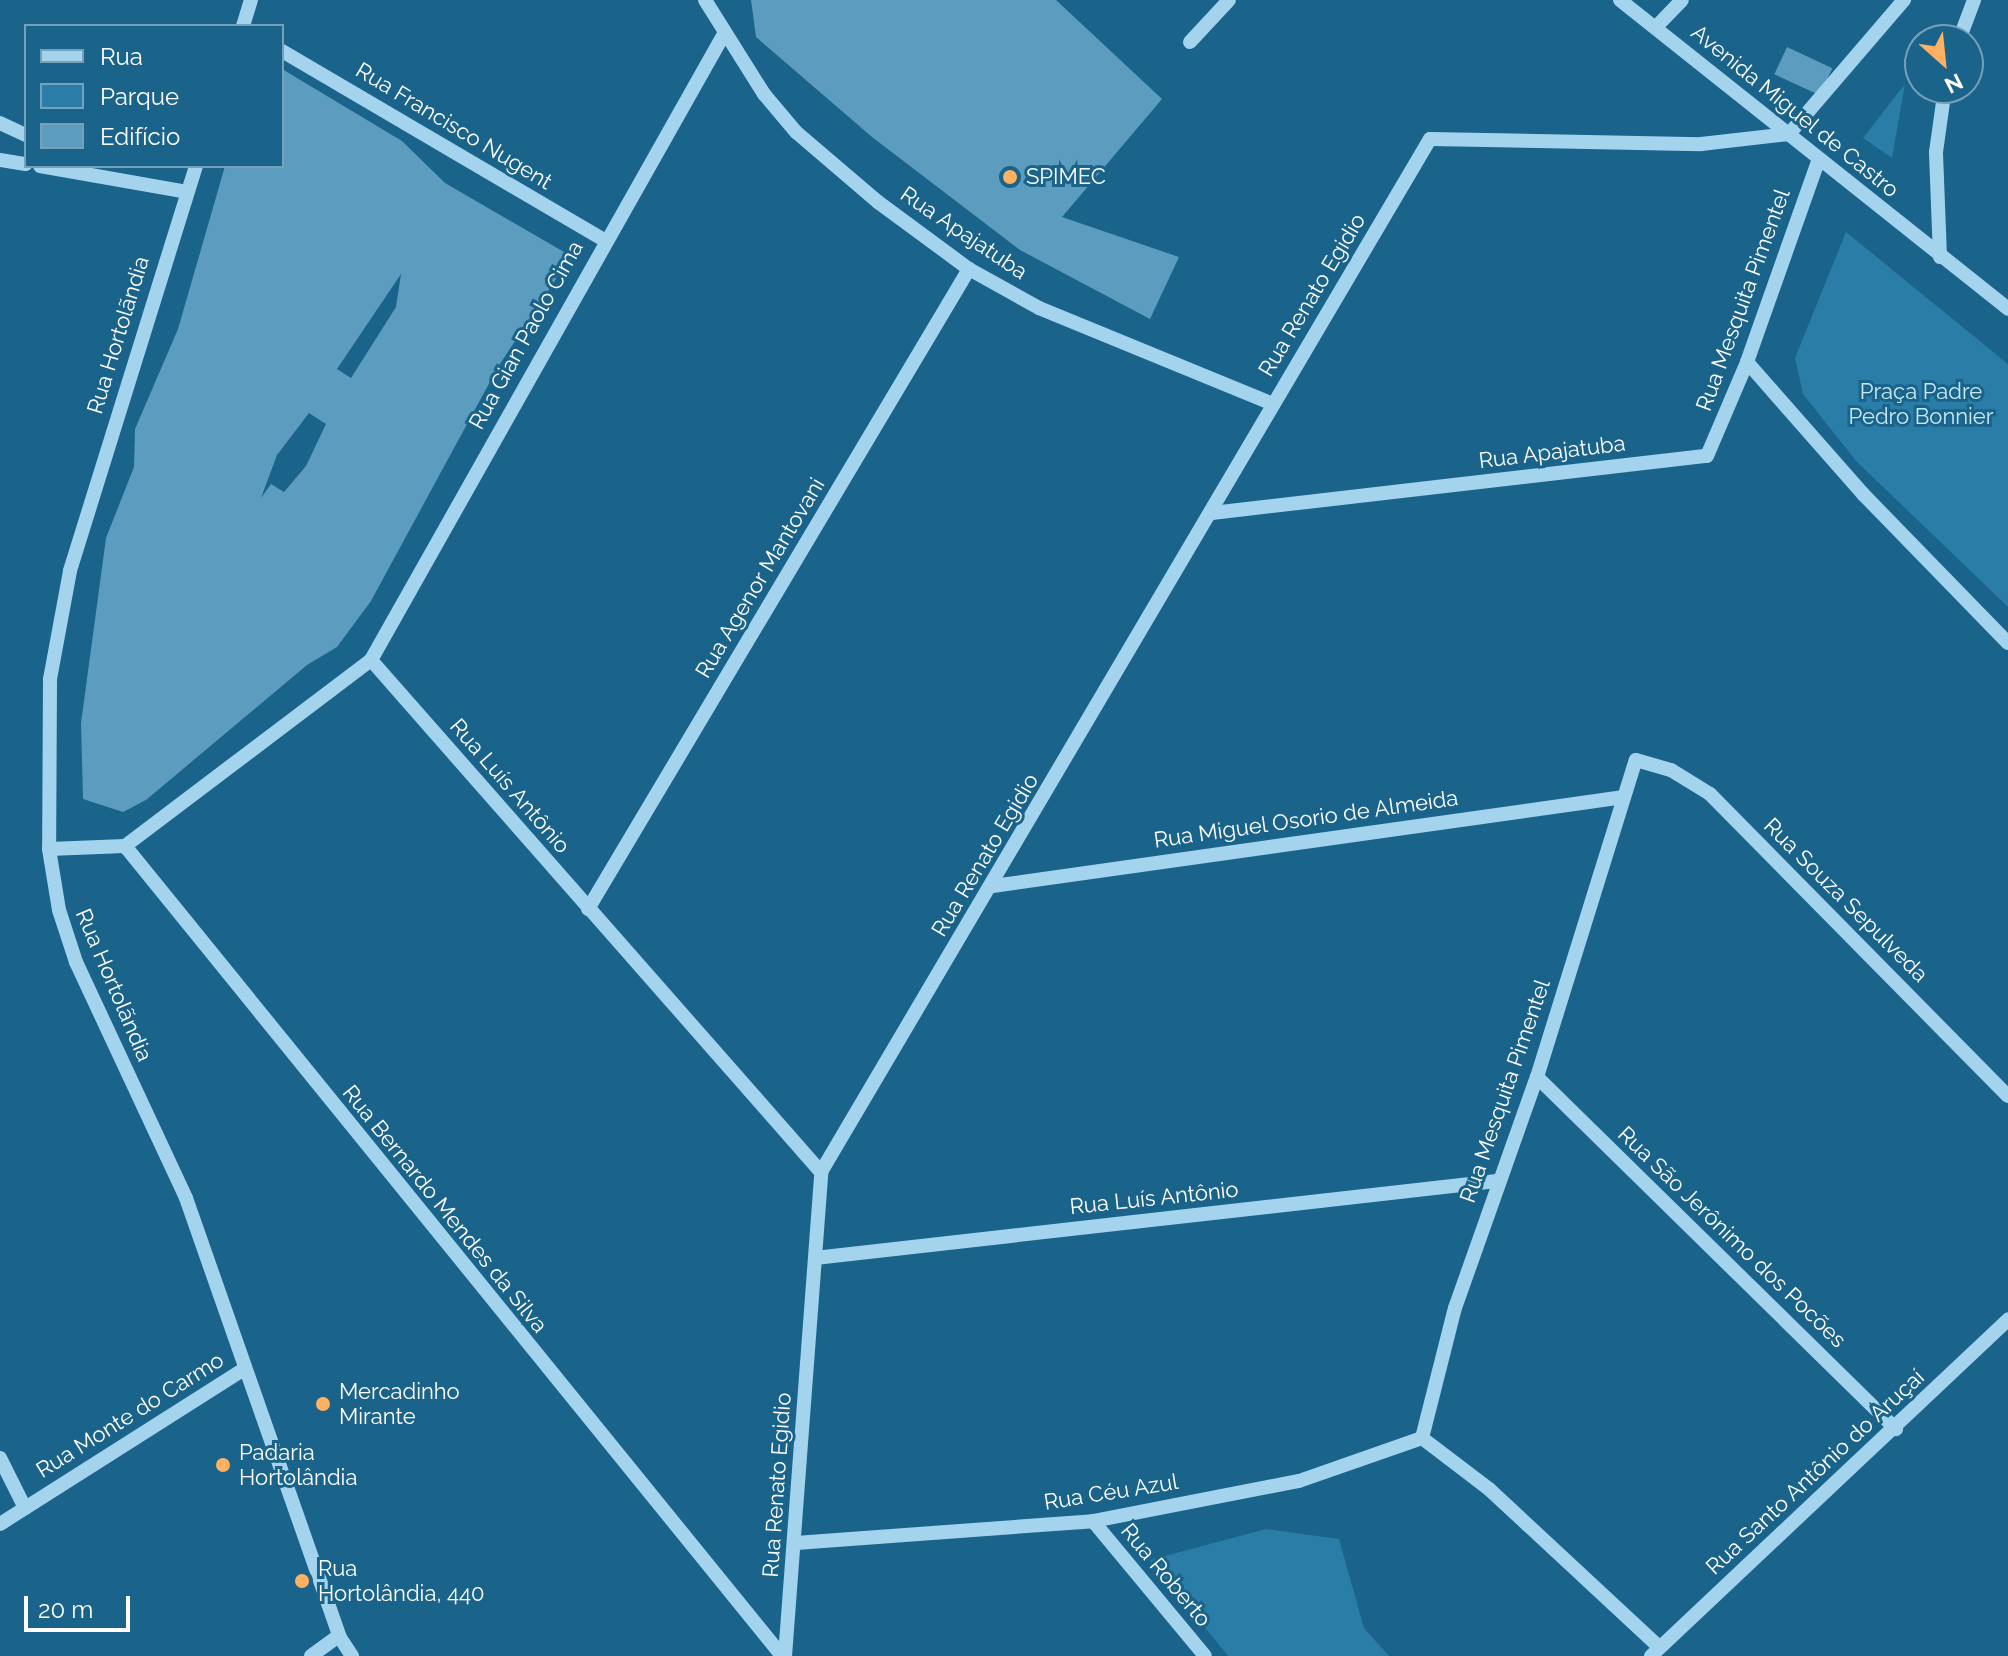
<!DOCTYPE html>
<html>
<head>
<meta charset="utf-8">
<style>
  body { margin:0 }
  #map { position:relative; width:2008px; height:1656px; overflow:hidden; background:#1a638a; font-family:Raleway,sans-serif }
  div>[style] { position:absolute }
  .green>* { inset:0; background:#297da7 }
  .building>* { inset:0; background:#5c9cbe; transform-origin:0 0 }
  .minor>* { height:14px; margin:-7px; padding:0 7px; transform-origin:7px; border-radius:7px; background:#a4d4ed }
  .dots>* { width:22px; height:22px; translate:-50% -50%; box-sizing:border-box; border:4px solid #1a638a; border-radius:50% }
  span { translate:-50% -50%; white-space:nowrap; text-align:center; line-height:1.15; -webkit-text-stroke:6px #1a638a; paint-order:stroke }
  .street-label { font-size:22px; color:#fff }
  .poi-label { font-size:22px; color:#fff }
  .left { translate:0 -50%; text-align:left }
  .park-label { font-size:22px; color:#c9e9fa }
  .legend { position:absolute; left:24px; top:24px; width:260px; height:144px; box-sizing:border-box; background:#1a638a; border:2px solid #76a1b9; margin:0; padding:10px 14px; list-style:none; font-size:24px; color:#fff }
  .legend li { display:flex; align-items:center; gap:16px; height:40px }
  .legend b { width:40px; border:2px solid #76a1b9 }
  .north { position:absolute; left:1904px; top:24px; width:80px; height:80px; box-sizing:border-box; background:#1a638a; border:2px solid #76a1b9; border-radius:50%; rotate:153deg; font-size:22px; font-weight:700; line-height:32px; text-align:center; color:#fff }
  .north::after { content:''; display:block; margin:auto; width:28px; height:36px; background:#ffb060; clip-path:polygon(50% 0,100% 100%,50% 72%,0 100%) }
  .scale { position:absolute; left:24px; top:1596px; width:106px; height:36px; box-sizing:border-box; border:4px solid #fff; border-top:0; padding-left:10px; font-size:24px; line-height:28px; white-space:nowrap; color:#fff; -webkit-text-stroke:6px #1a638a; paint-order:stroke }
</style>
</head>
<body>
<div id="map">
  <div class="green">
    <i style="clip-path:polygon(1905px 84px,1892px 158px,1863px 138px)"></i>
    <i style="clip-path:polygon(1846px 232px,2008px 364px,2008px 607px,1856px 461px,1803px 394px,1795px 358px)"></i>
    <i style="clip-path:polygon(1266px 1529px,1339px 1539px,1364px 1628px,1389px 1656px,1228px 1656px,1150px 1560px)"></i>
  </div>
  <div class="building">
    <i style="clip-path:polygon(751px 0,1056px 0,1162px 99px,1062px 217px,1179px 257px,1150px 319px,1020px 250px,872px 137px,756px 37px)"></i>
    <i style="left:1787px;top:47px;width:50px;height:30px;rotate:25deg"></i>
    <i style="clip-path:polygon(evenodd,282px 69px,402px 141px,445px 183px,571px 256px,498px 367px,371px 601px,337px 647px,307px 665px,146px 800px,123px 812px,83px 799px,81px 723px,106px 538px,134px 467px,135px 429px,178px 329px,225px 166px,282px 166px,282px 69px,401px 274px,396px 307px,351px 378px,337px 369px,401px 274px,282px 69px,309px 413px,326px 424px,306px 466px,284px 492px,271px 484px,261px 498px,277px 455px,309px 413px)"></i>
  </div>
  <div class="minor">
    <i style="left:705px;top:0;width:111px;rotate:57.9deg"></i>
    <i style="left:764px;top:94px;width:50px;rotate:49.9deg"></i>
    <i style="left:796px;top:132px;width:108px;rotate:40.5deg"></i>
    <i style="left:878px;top:202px;width:113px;rotate:36.4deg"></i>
    <i style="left:969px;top:269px;width:80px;rotate:29.1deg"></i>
    <i style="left:1039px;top:308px;width:253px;rotate:22.3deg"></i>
    <i style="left:1620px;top:0;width:496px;rotate:38.5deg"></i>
    <i style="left:243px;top:26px;width:27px;rotate:-73deg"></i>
    <i style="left:1656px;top:27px;width:37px;rotate:-46deg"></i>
    <i style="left:1959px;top:40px;width:43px;rotate:-69.4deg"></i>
    <i style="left:1190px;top:42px;width:57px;rotate:-47.1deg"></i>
    <i style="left:282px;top:51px;width:373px;rotate:30.4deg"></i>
    <i style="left:0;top:123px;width:29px;rotate:25deg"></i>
    <i style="left:0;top:160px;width:26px;rotate:9deg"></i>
    <i style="left:40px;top:166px;width:149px;rotate:10deg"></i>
    <i style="left:196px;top:166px;width:424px;rotate:107.3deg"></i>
    <i style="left:70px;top:571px;width:110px;rotate:100.5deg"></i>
    <i style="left:50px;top:679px;width:170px;rotate:90.3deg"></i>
    <i style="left:49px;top:849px;width:62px;rotate:80.7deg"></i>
    <i style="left:59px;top:910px;width:55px;rotate:71.9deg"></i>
    <i style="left:76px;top:962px;width:260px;rotate:65deg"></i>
    <i style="left:186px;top:1198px;width:464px;rotate:70.7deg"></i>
    <i style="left:339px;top:1636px;width:24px;rotate:57deg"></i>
    <i style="left:1940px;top:257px;width:105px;rotate:-92.2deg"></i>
    <i style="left:1936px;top:152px;width:65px;rotate:-82deg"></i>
    <i style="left:1747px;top:362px;width:176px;rotate:48.7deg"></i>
    <i style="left:1863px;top:494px;width:208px;rotate:45.8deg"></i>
    <i style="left:1212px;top:513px;width:498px;rotate:-6.6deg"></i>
    <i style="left:1707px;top:456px;width:102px;rotate:-66.9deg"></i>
    <i style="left:1747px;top:362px;width:215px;rotate:-70.5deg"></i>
    <i style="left:371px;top:660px;width:682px;rotate:48.69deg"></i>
    <i style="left:125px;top:846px;width:308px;rotate:-37.1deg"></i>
    <i style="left:371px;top:660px;width:719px;rotate:-60.58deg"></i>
    <i style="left:49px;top:849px;width:76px;rotate:-2.3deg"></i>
    <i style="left:125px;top:846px;width:1043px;rotate:50.95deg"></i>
    <i style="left:993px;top:886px;width:637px;rotate:-8.03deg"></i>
    <i style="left:588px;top:909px;width:745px;rotate:-59.23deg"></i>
    <i style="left:1537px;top:1077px;width:503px;rotate:44.44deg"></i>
    <i style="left:815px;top:1258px;width:686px;rotate:-6.44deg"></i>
    <i style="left:1422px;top:1438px;width:134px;rotate:-75.8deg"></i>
    <i style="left:1455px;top:1308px;width:245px;rotate:-70.5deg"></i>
    <i style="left:1537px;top:1077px;width:332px;rotate:-72.7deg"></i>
    <i style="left:1636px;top:760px;width:36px;rotate:16deg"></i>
    <i style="left:1671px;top:770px;width:46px;rotate:31.6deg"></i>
    <i style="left:1710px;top:794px;width:424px;rotate:45.4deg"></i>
    <i style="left:1422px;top:1438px;width:84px;rotate:37.3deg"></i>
    <i style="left:1489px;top:1489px;width:232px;rotate:42.9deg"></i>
    <i style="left:0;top:1458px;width:56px;rotate:63.4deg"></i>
    <i style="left:1093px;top:1521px;width:175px;rotate:50.3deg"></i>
    <i style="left:0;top:1524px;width:289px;rotate:-32.4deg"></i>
    <i style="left:796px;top:1543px;width:298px;rotate:-4.2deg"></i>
    <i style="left:1093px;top:1521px;width:210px;rotate:-11deg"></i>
    <i style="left:1299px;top:1481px;width:130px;rotate:-19.3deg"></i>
    <i style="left:311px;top:1656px;width:34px;rotate:-36deg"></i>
    <i style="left:785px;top:1656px;width:485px;rotate:-85.7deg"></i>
    <i style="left:821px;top:1172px;width:1199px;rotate:-59.48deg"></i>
    <i style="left:1430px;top:139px;width:271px;rotate:1.1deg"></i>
    <i style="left:1701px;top:144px;width:89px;rotate:-6.5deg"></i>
    <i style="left:1789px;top:134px;width:177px;rotate:-49.4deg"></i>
    <i style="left:1651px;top:1656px;width:491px;rotate:-43.3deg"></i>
  </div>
  <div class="dots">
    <i style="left:1010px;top:177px;background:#ffb060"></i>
    <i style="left:323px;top:1404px;background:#ffb060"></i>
    <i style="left:223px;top:1465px;background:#ffb060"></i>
    <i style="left:302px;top:1581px;background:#ffb060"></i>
  </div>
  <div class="street-label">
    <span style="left:1795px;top:111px;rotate:39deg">Avenida Miguel de Castro</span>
    <span style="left:454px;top:126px;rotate:31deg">Rua Francisco Nugent</span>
    <span style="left:964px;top:233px;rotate:34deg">Rua Apajatuba</span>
    <span style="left:1312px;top:295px;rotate:-59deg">Rua Renato Egidio</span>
    <span style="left:1743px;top:300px;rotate:-70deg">Rua Mesquita Pimentel</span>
    <span style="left:118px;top:335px;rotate:-73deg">Rua Hortolãndia</span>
    <span style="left:526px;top:335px;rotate:-61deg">Rua Gian Paolo Cima</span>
    <span style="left:1552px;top:452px;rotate:-7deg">Rua Apajatuba</span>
    <span style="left:760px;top:578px;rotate:-59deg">Rua Agenor Mantovani</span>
    <span style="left:510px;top:786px;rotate:49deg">Rua Luís Antônio</span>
    <span style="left:1306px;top:819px;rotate:-8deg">Rua Miguel Osorio de Almeida</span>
    <span style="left:985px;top:855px;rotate:-59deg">Rua Renato Egidio</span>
    <span style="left:1846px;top:900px;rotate:45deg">Rua Souza Sepulveda</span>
    <span style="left:114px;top:985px;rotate:67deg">Rua Hortolãndia</span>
    <span style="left:1505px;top:1091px;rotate:-71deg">Rua Mesquita Pimentel</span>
    <span style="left:1154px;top:1198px;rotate:-6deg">Rua Luís Antônio</span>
    <span style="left:445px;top:1209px;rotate:51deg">Rua Bernardo Mendes da Silva</span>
    <span style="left:1732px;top:1237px;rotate:44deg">Rua São Jerônimo dos Pocões</span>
    <span style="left:130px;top:1415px;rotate:-32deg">Rua Monte do Carmo</span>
    <span style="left:1815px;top:1472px;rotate:-43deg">Rua Santo Antônio do Aruçaí</span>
    <span style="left:777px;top:1485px;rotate:-86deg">Rua Renato Egidio</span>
    <span style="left:1111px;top:1492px;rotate:-9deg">Rua Céu Azul</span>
    <span style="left:1166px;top:1575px;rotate:50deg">Rua Roberto</span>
  </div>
  <div class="poi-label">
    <span class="left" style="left:1026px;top:177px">SPIMEC</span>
    <span class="left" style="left:339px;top:1404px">Mercadinho<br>Mirante</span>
    <span class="left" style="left:239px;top:1465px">Padaria<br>Hortolândia</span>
    <span class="left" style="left:318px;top:1581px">Rua<br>Hortolândia, 440</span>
  </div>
  <div class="park-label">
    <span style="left:1921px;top:404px">Praça Padre<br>Pedro Bonnier</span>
  </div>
  <ul class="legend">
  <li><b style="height:10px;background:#a4d4ed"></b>Rua</li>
  <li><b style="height:22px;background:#297da7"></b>Parque</li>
  <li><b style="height:22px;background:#5c9cbe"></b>Edifício</li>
  </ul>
  <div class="north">N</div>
  <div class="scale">20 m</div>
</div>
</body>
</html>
